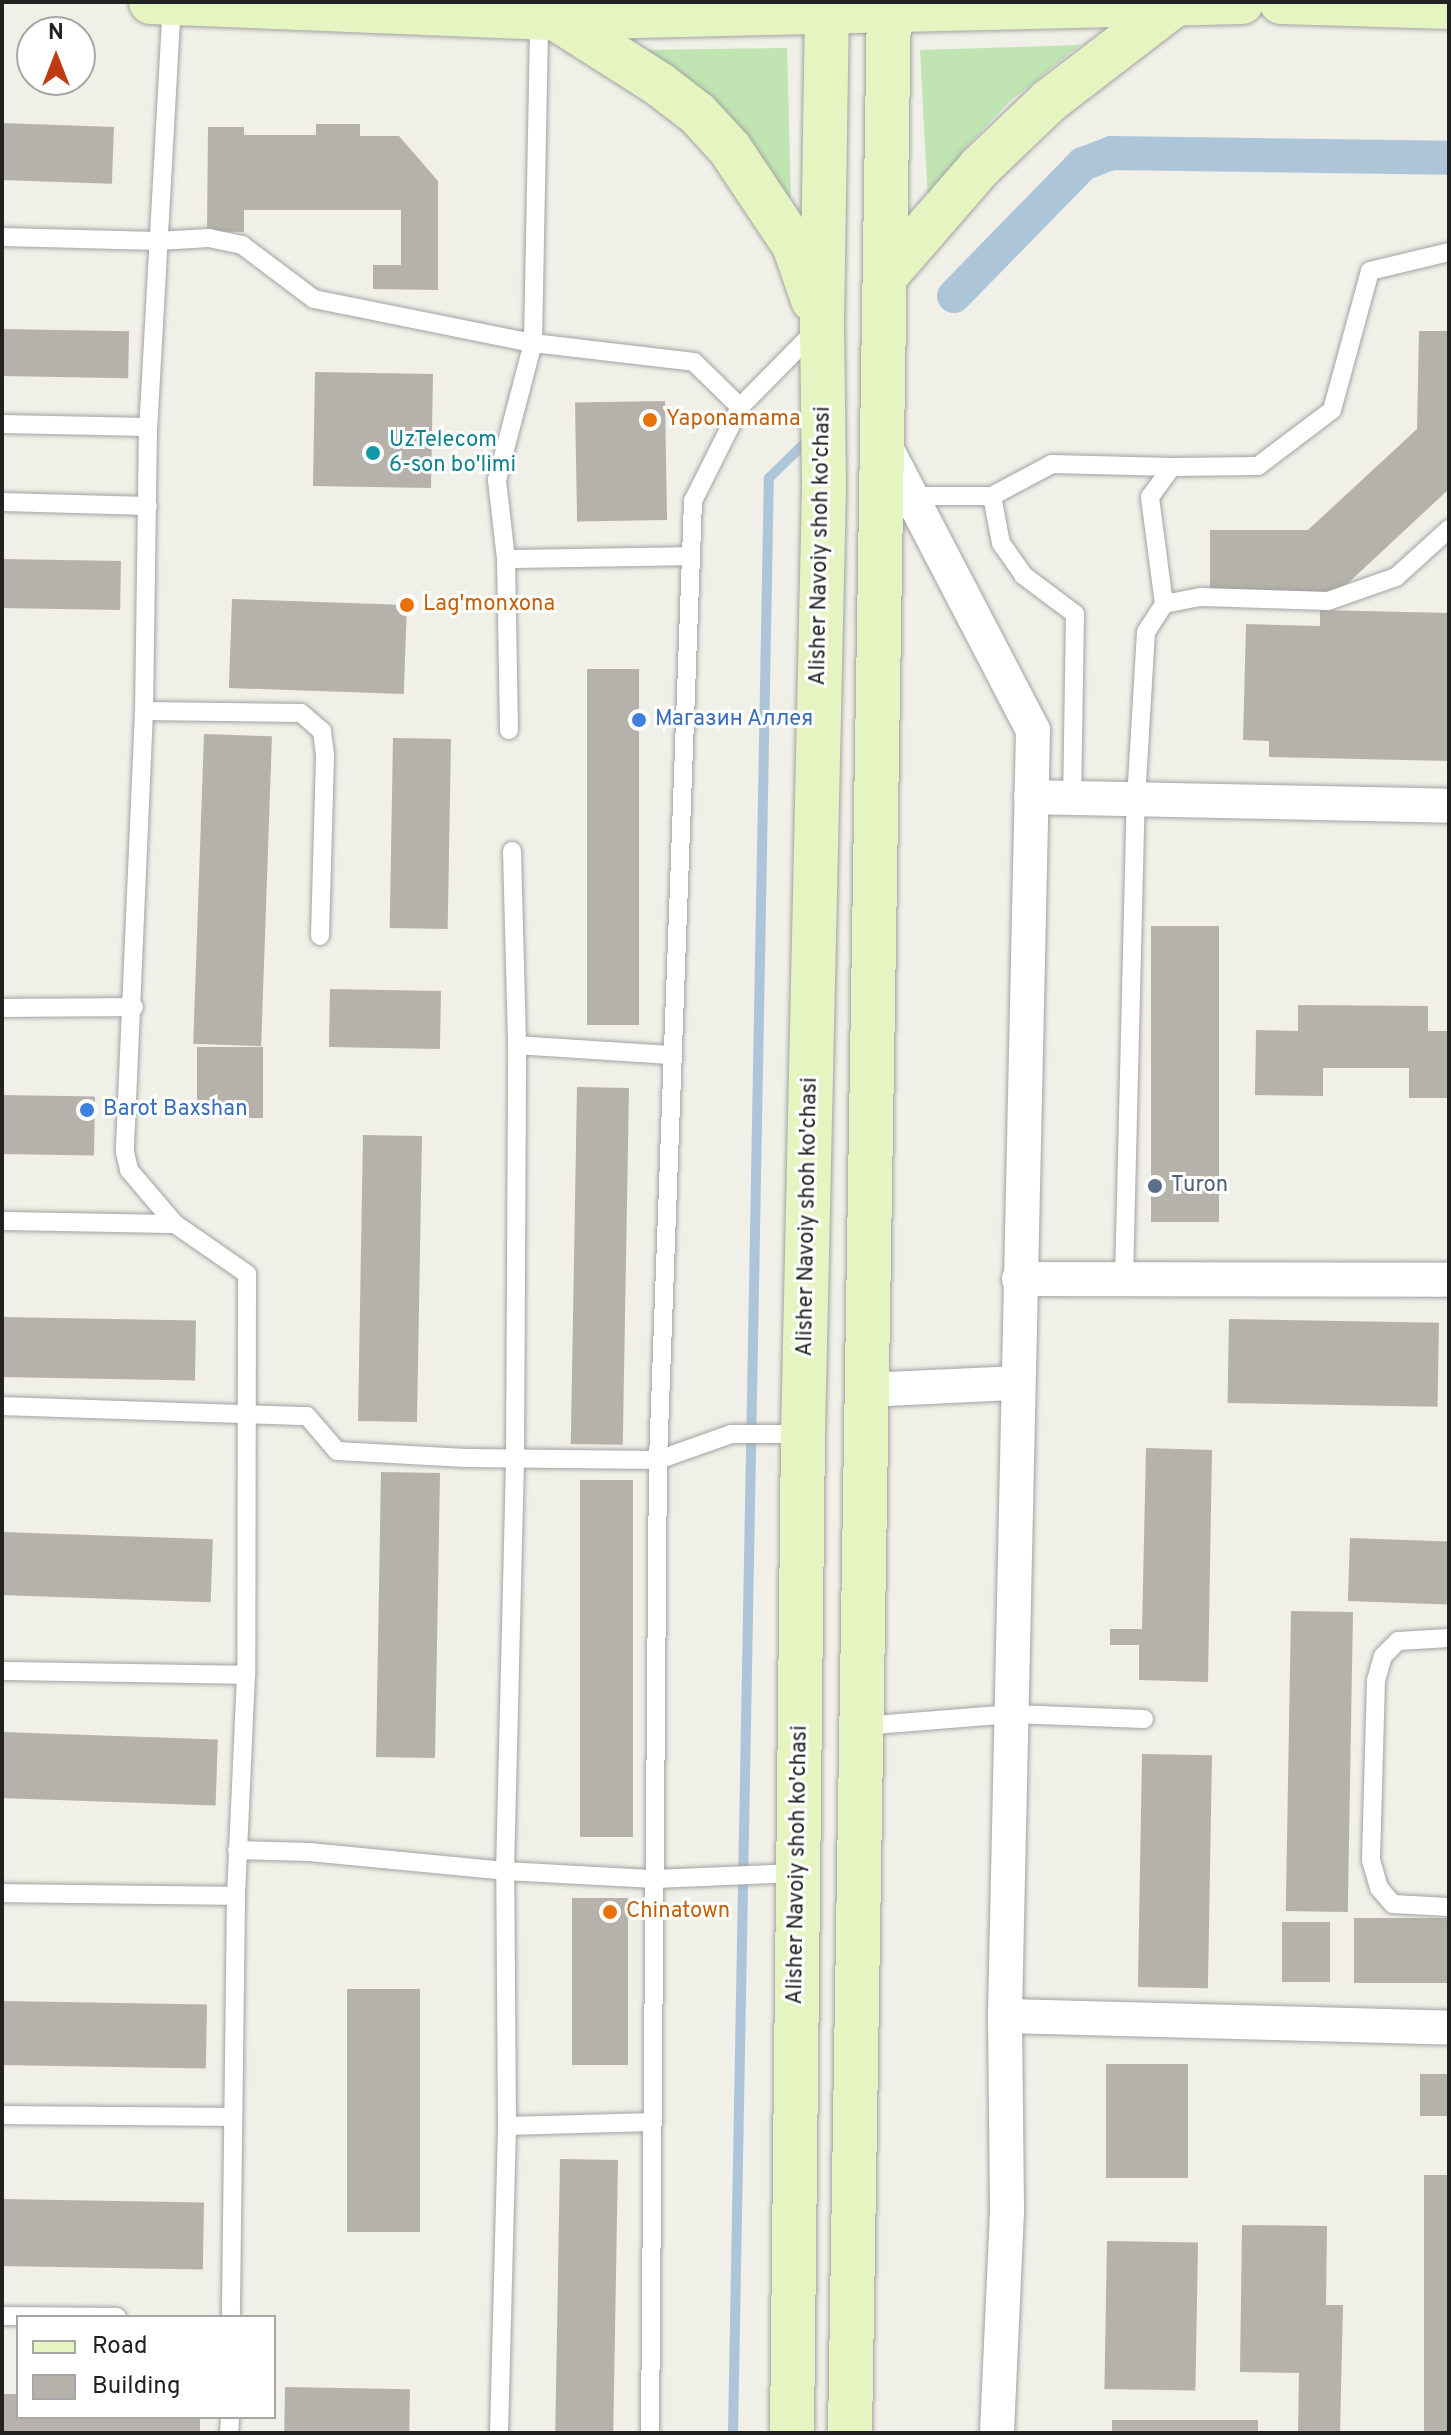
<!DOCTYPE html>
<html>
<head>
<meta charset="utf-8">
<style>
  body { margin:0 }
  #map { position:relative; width:1451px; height:2435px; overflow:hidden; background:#f0efe8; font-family:Overpass,sans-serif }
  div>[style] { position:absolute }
  .grass>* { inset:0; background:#c0e5b3 }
  .stream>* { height:10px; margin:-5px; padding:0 5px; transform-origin:5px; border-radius:5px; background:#adc5d9 }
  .canal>* { height:34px; margin:-17px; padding:0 17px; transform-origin:17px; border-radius:17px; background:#adc5d9 }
  .building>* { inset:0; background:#b5b2ab; transform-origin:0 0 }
  .roads { filter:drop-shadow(0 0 2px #a2a2a2) drop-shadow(0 0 2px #a2a2a2) }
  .service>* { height:18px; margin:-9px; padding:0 9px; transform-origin:9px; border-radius:9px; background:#fff }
  .minor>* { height:34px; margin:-17px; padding:0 17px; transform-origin:17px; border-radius:17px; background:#fff }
  .secondary>* { height:44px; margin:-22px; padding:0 22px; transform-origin:22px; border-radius:22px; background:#e6f4c2 }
  .dots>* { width:22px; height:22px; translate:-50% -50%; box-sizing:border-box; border:4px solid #fff; border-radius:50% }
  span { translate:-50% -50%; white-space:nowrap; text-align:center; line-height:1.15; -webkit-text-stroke:6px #fff; paint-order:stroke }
  .food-label { font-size:22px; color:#c56008 }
  .left { translate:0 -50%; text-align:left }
  .culture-label { font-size:22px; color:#0d838f }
  .street-label { font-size:22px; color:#212121 }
  .shop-label { font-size:22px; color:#366cbe }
  .service-label { font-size:22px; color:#4e5e75 }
  .frame { position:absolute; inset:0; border:4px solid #212121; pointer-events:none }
  .legend { position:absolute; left:16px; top:2315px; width:260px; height:104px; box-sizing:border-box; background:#fff; border:2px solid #a6a6a6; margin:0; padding:10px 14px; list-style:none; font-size:24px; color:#212121 }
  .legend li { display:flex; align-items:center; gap:16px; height:40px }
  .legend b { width:40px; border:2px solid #a6a6a6 }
  .north { position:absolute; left:16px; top:16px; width:80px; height:80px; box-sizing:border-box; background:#fff; border:2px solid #a6a6a6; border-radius:50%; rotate:0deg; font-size:22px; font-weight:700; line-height:32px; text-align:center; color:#212121 }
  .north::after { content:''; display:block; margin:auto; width:28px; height:36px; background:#bf3c13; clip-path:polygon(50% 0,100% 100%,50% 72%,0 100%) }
</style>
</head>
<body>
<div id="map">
  <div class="grass">
    <i style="clip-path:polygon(1080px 45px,1010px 101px,965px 148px,928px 202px,920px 50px)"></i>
    <i style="clip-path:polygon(787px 48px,791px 201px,745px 133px,643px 50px)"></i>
  </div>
  <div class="stream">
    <i style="left:733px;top:2433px;width:1955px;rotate:-88.95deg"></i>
    <i style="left:769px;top:478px;width:57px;rotate:-44.3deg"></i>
  </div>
  <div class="canal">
    <i style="left:954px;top:296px;width:185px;rotate:-45.7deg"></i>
    <i style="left:1083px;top:164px;width:30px;rotate:-21deg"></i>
    <i style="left:1111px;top:153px;width:338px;rotate:0.8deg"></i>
  </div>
  <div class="building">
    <i style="left:2px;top:123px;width:112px;height:57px;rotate:2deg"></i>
    <i style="clip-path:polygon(316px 124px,360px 124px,360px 136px,399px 136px,438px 181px,438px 290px,373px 289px,373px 265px,401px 265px,401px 210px,244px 210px,244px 232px,207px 231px,208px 127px,244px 127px,244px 135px,316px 135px)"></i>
    <i style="left:2px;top:329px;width:127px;height:47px;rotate:1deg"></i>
    <i style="clip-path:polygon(1419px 331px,1449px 331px,1449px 489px,1346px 585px,1321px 595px,1210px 594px,1210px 530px,1308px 530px,1417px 429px)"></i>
    <i style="left:315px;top:372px;width:118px;height:114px;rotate:1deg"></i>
    <i style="left:665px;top:401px;width:119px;height:90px;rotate:89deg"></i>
    <i style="left:2px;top:559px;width:119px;height:49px;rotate:1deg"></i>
    <i style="left:232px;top:599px;width:175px;height:89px;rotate:2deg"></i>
    <i style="clip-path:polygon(1320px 610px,1449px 613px,1449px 761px,1269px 757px,1269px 741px,1243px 740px,1246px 624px,1320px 626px)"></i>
    <i style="left:587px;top:669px;width:52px;height:356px"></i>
    <i style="left:204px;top:734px;width:68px;height:310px;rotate:2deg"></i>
    <i style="left:393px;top:738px;width:58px;height:190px;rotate:1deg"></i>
    <i style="left:1151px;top:926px;width:68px;height:296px"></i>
    <i style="left:330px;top:989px;width:111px;height:58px;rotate:1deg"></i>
    <i style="clip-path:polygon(1298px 1005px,1428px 1006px,1428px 1031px,1449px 1031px,1449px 1098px,1409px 1098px,1409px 1068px,1323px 1068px,1323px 1096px,1255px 1095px,1256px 1030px,1298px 1031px)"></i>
    <i style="left:197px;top:1047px;width:66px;height:71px"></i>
    <i style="left:577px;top:1087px;width:52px;height:357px;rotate:1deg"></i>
    <i style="left:2px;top:1095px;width:93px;height:59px;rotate:1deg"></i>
    <i style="left:363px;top:1135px;width:59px;height:286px;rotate:1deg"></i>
    <i style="left:2px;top:1317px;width:194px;height:60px;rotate:1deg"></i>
    <i style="left:1229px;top:1319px;width:210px;height:84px;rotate:1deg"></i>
    <i style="clip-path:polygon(1146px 1448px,1212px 1450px,1208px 1682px,1139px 1680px,1139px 1645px,1110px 1645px,1110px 1629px,1142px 1629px)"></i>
    <i style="left:381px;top:1472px;width:59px;height:285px;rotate:1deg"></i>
    <i style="left:580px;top:1480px;width:53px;height:357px"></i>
    <i style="left:2px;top:1532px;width:211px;height:63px;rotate:2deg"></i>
    <i style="left:1350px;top:1538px;width:99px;height:63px;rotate:2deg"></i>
    <i style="left:1291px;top:1611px;width:62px;height:300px;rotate:1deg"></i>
    <i style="left:2px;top:1732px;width:216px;height:66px;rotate:2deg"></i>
    <i style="left:1142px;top:1754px;width:70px;height:233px;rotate:1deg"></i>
    <i style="left:572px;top:1898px;width:56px;height:167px"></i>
    <i style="left:1354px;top:1918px;width:95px;height:65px"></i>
    <i style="left:1282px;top:1922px;width:48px;height:60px"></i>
    <i style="left:347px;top:1989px;width:73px;height:243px"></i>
    <i style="left:2px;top:2001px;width:205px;height:64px;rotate:1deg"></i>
    <i style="left:1106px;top:2064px;width:82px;height:114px"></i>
    <i style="left:1420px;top:2074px;width:29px;height:42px"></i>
    <i style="left:560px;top:2159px;width:58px;height:274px;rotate:1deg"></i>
    <i style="left:1424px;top:2175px;width:25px;height:258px"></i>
    <i style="left:2px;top:2199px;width:202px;height:67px;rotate:1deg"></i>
    <i style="clip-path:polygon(1242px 2225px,1327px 2226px,1326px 2305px,1343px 2305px,1340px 2433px,1298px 2433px,1299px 2373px,1240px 2372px)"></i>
    <i style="left:1107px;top:2241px;width:91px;height:148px;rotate:1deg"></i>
    <i style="left:285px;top:2387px;width:125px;height:46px;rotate:1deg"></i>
    <i style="clip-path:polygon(2px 2394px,18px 2394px,18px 2417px,200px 2417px,200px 2433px,2px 2433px)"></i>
    <i style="left:1112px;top:2420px;width:146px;height:13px"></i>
  </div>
  <div class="roads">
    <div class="service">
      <i style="left:172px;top:2px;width:426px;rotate:93.2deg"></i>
      <i style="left:148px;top:427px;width:284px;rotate:90.8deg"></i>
      <i style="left:144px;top:711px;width:441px;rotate:92.5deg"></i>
      <i style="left:125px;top:1152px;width:18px;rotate:77deg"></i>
      <i style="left:129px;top:1170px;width:71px;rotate:49.6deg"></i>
      <i style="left:175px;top:1224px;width:88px;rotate:34.8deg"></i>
      <i style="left:247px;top:1274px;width:401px;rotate:90.1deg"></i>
      <i style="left:246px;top:1675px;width:221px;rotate:92.6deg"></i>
      <i style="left:236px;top:1896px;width:421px;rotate:90.7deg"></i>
      <i style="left:2px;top:237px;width:156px;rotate:1.5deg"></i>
      <i style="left:158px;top:241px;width:51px;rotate:-3.4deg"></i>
      <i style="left:209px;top:238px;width:34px;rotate:12deg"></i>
      <i style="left:242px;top:245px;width:90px;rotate:36.9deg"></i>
      <i style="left:314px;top:299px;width:223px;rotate:11.4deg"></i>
      <i style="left:533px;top:343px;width:162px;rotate:6.7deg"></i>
      <i style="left:694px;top:362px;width:64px;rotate:44.4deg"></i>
      <i style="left:2px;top:424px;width:146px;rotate:1.2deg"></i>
      <i style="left:912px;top:496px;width:80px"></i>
      <i style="left:992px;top:496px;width:68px;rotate:-28.1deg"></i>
      <i style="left:1052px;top:464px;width:120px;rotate:1.4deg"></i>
      <i style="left:992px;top:496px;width:48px;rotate:79.2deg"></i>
      <i style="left:1001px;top:543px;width:39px;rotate:55deg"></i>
      <i style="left:1023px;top:575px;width:65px;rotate:36.9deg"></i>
      <i style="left:1075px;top:614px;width:184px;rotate:90.9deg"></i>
      <i style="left:2px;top:502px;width:146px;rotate:1.6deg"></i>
      <i style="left:506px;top:559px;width:185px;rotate:-0.9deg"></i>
      <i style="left:1164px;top:604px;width:108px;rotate:-97.5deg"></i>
      <i style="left:1150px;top:497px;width:37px;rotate:-54deg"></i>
      <i style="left:1172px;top:467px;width:86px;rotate:-0.7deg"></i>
      <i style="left:1258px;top:466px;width:93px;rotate:-37.1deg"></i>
      <i style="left:1332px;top:410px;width:144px;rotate:-74.7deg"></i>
      <i style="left:1370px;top:271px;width:81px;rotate:-13.5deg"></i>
      <i style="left:144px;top:711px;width:157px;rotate:0.7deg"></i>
      <i style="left:301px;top:713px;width:28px;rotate:41deg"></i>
      <i style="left:322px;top:731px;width:25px;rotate:83deg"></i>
      <i style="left:325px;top:756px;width:180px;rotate:91.6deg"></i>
      <i style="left:509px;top:730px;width:171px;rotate:-91deg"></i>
      <i style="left:506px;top:559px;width:80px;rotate:-96.5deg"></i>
      <i style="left:497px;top:480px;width:142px;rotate:-75.3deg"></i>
      <i style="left:533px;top:343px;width:326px;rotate:-88.9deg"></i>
      <i style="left:512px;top:851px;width:194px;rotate:88.5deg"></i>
      <i style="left:2px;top:1008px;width:132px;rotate:-0.4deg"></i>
      <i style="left:2px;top:1221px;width:173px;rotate:1deg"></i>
      <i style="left:1124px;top:1279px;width:479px;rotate:-88.6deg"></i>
      <i style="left:1136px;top:800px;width:168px;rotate:-86.6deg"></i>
      <i style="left:1146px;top:632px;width:33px;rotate:-57deg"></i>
      <i style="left:1164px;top:604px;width:38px;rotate:-11deg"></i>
      <i style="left:1201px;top:597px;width:127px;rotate:1.8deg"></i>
      <i style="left:1328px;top:601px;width:72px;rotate:-19.4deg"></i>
      <i style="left:1396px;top:577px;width:72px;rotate:-42.2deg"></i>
      <i style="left:2px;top:1406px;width:305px;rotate:1.9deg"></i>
      <i style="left:307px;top:1416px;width:46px;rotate:49.4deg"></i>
      <i style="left:337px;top:1451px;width:129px;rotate:3.1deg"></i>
      <i style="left:466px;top:1458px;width:192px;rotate:0.6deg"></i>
      <i style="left:658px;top:1460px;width:77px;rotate:-19.6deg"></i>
      <i style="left:731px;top:1434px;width:72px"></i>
      <i style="left:1449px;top:1638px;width:51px;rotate:176.6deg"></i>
      <i style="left:1398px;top:1641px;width:21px;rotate:135deg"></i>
      <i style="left:1383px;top:1656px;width:25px;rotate:106deg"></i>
      <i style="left:1376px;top:1680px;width:180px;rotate:91.6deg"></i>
      <i style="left:1371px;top:1860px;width:29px;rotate:74deg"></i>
      <i style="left:1379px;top:1888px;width:21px;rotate:49deg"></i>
      <i style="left:1393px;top:1904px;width:56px;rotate:3.1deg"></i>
      <i style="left:2px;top:1671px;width:244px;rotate:0.9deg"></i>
      <i style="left:862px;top:1726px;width:150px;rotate:-4.6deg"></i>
      <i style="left:1012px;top:1714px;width:132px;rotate:2.2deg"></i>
      <i style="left:237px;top:1850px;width:72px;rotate:1.6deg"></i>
      <i style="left:309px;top:1852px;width:197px;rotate:5.5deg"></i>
      <i style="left:505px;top:1871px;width:150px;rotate:3.1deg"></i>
      <i style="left:655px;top:1879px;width:142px;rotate:-2.4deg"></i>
      <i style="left:2px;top:1893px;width:234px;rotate:0.7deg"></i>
      <i style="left:2px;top:2115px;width:231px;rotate:0.5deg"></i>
      <i style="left:507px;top:2126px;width:146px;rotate:-1.6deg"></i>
      <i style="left:2px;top:2316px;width:115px;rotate:0.5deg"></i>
      <i style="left:229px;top:2433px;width:16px;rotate:-86deg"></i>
      <i style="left:499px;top:2433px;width:307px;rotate:-88.5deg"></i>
      <i style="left:507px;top:2126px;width:255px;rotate:-90.4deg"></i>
      <i style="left:505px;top:1871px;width:412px;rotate:-88.6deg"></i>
      <i style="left:515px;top:1459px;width:414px;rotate:-89.7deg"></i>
      <i style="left:517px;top:1045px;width:156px;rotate:3.7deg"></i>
      <i style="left:650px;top:2433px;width:973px;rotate:-89.53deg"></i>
      <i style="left:658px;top:1460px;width:960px;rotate:-87.91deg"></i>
      <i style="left:693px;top:501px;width:105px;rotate:-63.4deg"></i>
      <i style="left:740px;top:407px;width:110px;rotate:-45.4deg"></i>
    </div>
    <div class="minor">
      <i style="left:884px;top:444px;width:322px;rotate:62.5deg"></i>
      <i style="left:1033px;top:730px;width:1286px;rotate:91.25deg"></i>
      <i style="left:1005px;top:2016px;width:196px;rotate:89.4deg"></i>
      <i style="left:1007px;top:2212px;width:221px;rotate:92.6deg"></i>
      <i style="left:1031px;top:797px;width:418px;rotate:1.2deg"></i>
      <i style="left:1019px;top:1279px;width:430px;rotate:0.1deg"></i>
      <i style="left:867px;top:1390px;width:150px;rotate:-2.7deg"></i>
      <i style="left:1005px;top:2016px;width:444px;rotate:1.5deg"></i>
    </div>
    <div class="secondary">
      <i style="left:151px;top:2px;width:404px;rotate:2.3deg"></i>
      <i style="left:555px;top:18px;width:687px;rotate:-1.33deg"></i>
      <i style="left:1281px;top:2px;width:168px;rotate:1.7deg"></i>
      <i style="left:555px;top:18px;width:123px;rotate:32.4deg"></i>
      <i style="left:659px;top:84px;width:49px;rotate:37.6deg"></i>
      <i style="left:698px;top:114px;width:47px;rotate:47.6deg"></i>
      <i style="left:730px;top:149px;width:115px;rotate:56.3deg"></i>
      <i style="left:794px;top:245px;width:58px;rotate:70.9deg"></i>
      <i style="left:887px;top:274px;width:142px;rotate:-49deg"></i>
      <i style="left:980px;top:167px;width:95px;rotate:-43.7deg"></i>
      <i style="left:1049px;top:101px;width:156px;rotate:-37.5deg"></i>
      <i style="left:792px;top:2433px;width:999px;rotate:-89.37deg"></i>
      <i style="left:803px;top:1434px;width:946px;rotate:-88.73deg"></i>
      <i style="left:824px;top:488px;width:163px;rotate:-90.7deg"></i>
      <i style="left:822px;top:325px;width:323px;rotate:-89.1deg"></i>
      <i style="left:850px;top:2433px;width:2431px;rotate:-89.08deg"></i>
    </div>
  </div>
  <div class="dots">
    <i style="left:650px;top:420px;background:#e8710a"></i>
    <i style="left:373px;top:453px;background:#0f9aa8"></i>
    <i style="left:407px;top:605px;background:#e8710a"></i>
    <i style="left:639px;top:720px;background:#3f7fe0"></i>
    <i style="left:87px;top:1110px;background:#3f7fe0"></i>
    <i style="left:1155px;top:1186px;background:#5c6f8a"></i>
    <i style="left:610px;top:1912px;background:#e8710a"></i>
  </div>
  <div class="food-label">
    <span class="left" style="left:666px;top:420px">Yaponamama</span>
    <span class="left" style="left:423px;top:605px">Lag'monxona</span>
    <span class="left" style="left:626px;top:1912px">Chinatown</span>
  </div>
  <div class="culture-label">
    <span class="left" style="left:389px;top:453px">UzTelecom<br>6-son bo'limi</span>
  </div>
  <div class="street-label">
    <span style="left:821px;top:546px;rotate:-89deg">Alisher Navoiy shoh ko'chasi</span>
    <span style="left:808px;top:1217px;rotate:-89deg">Alisher Navoiy shoh ko'chasi</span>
    <span style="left:798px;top:1865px;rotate:-89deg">Alisher Navoiy shoh ko'chasi</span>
  </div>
  <div class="shop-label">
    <span class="left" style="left:655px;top:720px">Магазин Аллея</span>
    <span class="left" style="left:103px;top:1110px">Barot Baxshan</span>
  </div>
  <div class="service-label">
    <span class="left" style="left:1171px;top:1186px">Turon</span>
  </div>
  <div class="frame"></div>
  <ul class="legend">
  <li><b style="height:10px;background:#e6f4c2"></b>Road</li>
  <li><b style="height:22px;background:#b5b2ab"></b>Building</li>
  </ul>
  <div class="north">N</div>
</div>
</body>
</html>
